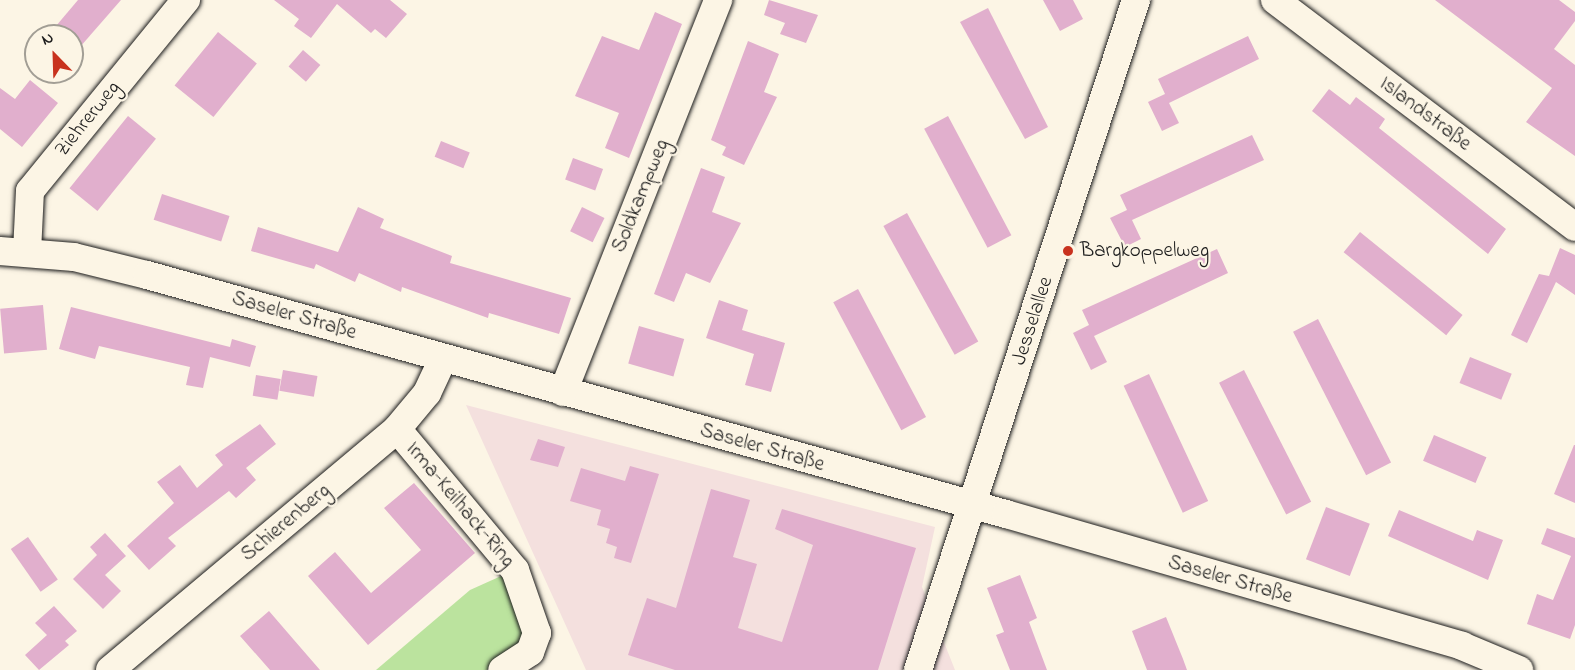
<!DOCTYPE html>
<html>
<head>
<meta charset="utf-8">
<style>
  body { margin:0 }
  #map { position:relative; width:1575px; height:670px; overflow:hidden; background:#fcf5e5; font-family:"Indie Flower",sans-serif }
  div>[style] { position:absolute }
  .built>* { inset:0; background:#f4e0de }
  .green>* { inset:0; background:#bbe39e }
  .building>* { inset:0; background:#e1afcd; transform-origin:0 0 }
  .roads { filter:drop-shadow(0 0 2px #1c1c1c) drop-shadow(0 0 2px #1c1c1c) }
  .minor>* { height:28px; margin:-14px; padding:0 14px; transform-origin:14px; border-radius:14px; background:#fcf5e5 }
  .dots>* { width:16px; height:16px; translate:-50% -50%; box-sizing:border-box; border:3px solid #fcf5e5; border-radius:50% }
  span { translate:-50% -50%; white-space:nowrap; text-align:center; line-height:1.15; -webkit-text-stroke:4.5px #fcf5e5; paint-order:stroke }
  .street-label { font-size:21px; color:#1c1c1c }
  .poi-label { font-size:21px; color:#1c1c1c }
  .left { translate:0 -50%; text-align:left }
  .north { position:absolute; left:24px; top:24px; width:60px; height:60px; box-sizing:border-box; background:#fcf5e5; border:2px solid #a29e95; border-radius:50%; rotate:337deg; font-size:16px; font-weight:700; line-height:24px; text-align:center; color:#1c1c1c }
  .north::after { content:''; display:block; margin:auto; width:21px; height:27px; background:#c8321e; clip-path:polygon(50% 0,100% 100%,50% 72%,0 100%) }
</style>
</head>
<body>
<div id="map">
  <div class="built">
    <i style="clip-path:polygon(466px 405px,935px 527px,922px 587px,955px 670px,586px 670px)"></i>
  </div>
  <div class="green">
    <i style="clip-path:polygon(510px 572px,530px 630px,503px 663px,486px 670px,376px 670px,470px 590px)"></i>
  </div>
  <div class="building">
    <i style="clip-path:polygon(78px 0,121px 0,80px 47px,56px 26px)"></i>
    <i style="clip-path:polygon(274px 0,390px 0,407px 14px,386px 38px,375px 29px,371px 33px,337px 4px,311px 38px,294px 26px,299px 19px)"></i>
    <i style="clip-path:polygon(769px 0,818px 15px,806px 43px,780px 34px,785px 23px,764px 15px)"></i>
    <i style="clip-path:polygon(1043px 0,1073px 0,1083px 19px,1060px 31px)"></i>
    <i style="clip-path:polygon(1435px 0,1559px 0,1575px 12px,1575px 21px,1554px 49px,1575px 65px,1575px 156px,1526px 122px,1552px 88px)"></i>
    <i style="clip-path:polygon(988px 8px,1048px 127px,1025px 139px,960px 22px)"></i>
    <i style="clip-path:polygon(655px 12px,682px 24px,629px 158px,605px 148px,619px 113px,575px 96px,602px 36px,639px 50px)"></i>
    <i style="left:218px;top:32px;width:50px;height:69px;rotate:39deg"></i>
    <i style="clip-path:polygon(1248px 36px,1259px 59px,1169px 103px,1179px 123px,1162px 131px,1148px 102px,1165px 94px,1158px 79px)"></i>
    <i style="clip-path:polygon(748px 41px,779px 54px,764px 92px,777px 97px,744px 165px,722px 155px,726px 147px,711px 140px)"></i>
    <i style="left:303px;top:50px;width:23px;height:22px;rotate:41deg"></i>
    <i style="clip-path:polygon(30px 80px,58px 103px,22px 147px,0 129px,0 88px,15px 99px)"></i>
    <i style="clip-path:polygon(1329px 89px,1350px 105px,1356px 97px,1385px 119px,1379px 128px,1506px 229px,1488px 254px,1312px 111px)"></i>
    <i style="left:128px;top:116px;width:36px;height:93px;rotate:39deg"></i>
    <i style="left:948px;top:116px;width:135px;height:27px;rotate:62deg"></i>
    <i style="clip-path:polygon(1252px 135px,1264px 160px,1132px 220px,1141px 239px,1125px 247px,1110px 218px,1127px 210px,1120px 195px)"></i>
    <i style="left:441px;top:141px;width:31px;height:17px;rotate:22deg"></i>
    <i style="left:573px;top:158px;width:32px;height:23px;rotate:20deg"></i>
    <i style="clip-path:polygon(701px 168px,725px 177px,712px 212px,741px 223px,710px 283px,686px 273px,674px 302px,654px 294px)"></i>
    <i style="left:162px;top:194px;width:71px;height:27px;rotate:18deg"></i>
    <i style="clip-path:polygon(358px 207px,384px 219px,380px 228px,452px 256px,450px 263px,571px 298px,559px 334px,489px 313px,488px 318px,402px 287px,401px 292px,359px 273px,355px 282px,316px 264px,314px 269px,251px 251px,258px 227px,338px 252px)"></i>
    <i style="left:582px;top:207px;width:25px;height:27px;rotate:26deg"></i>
    <i style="left:907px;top:213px;width:147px;height:27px;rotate:61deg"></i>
    <i style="left:1360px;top:232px;width:132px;height:26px;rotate:39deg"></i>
    <i style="clip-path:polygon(1560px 248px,1575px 255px,1575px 295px,1556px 282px,1527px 343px,1511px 335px,1539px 274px,1549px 276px)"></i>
    <i style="clip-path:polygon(1217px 249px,1228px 273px,1094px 336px,1107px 362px,1091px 370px,1073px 333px,1089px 325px,1082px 310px)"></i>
    <i style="left:858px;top:289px;width:145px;height:28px;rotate:62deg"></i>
    <i style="clip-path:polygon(719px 300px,748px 310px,742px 330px,785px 343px,771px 392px,745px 385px,754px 354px,706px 338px)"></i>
    <i style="left:43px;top:305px;width:45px;height:43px;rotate:85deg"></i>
    <i style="clip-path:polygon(71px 307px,230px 347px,232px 339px,256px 346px,250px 367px,210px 357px,203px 388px,186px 385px,190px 367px,99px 346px,95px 359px,59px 349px)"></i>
    <i style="left:1318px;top:319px;width:161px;height:28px;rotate:63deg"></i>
    <i style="left:639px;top:326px;width:47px;height:39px;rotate:16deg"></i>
    <i style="left:1470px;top:357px;width:45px;height:28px;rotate:22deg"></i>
    <i style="left:283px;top:370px;width:35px;height:21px;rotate:10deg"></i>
    <i style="left:1244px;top:370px;width:148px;height:28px;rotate:63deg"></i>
    <i style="left:1149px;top:374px;width:140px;height:28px;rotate:65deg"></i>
    <i style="left:256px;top:375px;width:25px;height:21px;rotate:9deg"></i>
    <i style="clip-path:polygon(260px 424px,276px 444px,246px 468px,256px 480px,236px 498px,229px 491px,168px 538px,176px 546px,149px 570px,127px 546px,174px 503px,157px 482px,180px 465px,197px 488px,223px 465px,215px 455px)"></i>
    <i style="left:1434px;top:435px;width:57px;height:28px;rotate:23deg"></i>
    <i style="clip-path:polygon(538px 439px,565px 447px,558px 467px,530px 460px)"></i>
    <i style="clip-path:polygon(1574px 445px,1575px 445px,1575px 503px,1554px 494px)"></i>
    <i style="clip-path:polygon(630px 466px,659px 474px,631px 563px,614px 558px,617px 547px,606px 543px,610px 529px,597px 525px,601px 510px,570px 501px,581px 468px,625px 481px)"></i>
    <i style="clip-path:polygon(414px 483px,475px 553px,368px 645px,308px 576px,335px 552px,371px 593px,421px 550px,384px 508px)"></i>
    <i style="clip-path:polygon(711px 489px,750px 500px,733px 557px,757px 564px,738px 628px,782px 642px,813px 545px,775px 529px,782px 509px,916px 548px,878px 670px,675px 670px,628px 655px,647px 598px,676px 608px)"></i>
    <i style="left:1326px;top:507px;width:47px;height:56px;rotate:21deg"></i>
    <i style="clip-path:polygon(1399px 510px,1473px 541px,1477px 530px,1503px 540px,1488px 580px,1388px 536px)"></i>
    <i style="clip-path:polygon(1547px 528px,1575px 538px,1575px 625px,1570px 639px,1527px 624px,1537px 594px,1553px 600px,1571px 556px,1541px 544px)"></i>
    <i style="clip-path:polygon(105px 533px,126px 556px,105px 575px,121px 591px,103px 609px,73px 579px,97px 555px,90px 547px)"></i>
    <i style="left:28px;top:537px;width:52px;height:21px;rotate:55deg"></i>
    <i style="clip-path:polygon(1020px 575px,1037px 618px,1029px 622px,1047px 670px,1010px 670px,996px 635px,1004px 632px,987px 588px)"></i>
    <i style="clip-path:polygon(54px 606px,77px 631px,65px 641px,69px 645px,39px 670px,25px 655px,47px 635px,35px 623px)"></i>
    <i style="clip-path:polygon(269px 611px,294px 640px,320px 670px,270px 670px,240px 636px)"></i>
    <i style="clip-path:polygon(1166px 617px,1183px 659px,1187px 670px,1147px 670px,1132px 631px)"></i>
  </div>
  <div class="roads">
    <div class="minor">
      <i style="left:1275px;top:0;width:376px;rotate:37.1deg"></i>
      <i style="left:0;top:251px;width:74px;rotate:4.6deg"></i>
      <i style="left:74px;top:257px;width:75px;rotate:13.9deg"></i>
      <i style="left:147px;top:275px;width:892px;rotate:15.55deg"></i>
      <i style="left:1006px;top:514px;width:475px;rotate:16.1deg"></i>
      <i style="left:1462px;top:646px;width:62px;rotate:22.8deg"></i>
      <i style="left:27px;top:252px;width:61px;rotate:-87.2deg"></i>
      <i style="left:30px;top:191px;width:247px;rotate:-50.8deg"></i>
      <i style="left:563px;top:392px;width:422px;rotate:-68.4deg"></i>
      <i style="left:397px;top:429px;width:184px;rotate:50.1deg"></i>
      <i style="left:515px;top:570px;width:67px;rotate:70.8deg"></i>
      <i style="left:537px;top:633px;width:20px;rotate:110deg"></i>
      <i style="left:530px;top:652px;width:33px;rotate:147deg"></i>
      <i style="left:110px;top:670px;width:375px;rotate:-40deg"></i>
      <i style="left:397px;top:429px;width:47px;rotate:-50.2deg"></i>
      <i style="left:427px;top:393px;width:38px;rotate:-65deg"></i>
      <i style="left:918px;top:670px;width:705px;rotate:-71.98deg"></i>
    </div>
  </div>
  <div class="dots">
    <i style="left:1068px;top:251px;background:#c8321e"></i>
  </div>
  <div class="street-label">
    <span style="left:1425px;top:114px;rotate:37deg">Islandstraße</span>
    <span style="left:88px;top:119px;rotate:-51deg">Ziehrerweg</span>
    <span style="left:641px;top:196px;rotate:-68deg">Soldkampweg</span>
    <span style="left:294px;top:316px;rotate:16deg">Saseler Straße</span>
    <span style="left:1033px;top:321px;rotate:-72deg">Jesselallee</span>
    <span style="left:762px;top:448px;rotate:16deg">Saseler Straße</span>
    <span style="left:460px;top:505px;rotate:50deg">Irma-Keilhack-Ring</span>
    <span style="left:286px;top:523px;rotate:-40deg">Schierenberg</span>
    <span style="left:1230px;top:580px;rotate:16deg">Saseler Straße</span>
  </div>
  <div class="poi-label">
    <span class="left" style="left:1080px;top:251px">Bargkoppelweg</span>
  </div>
  <div class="north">N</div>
</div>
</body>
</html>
